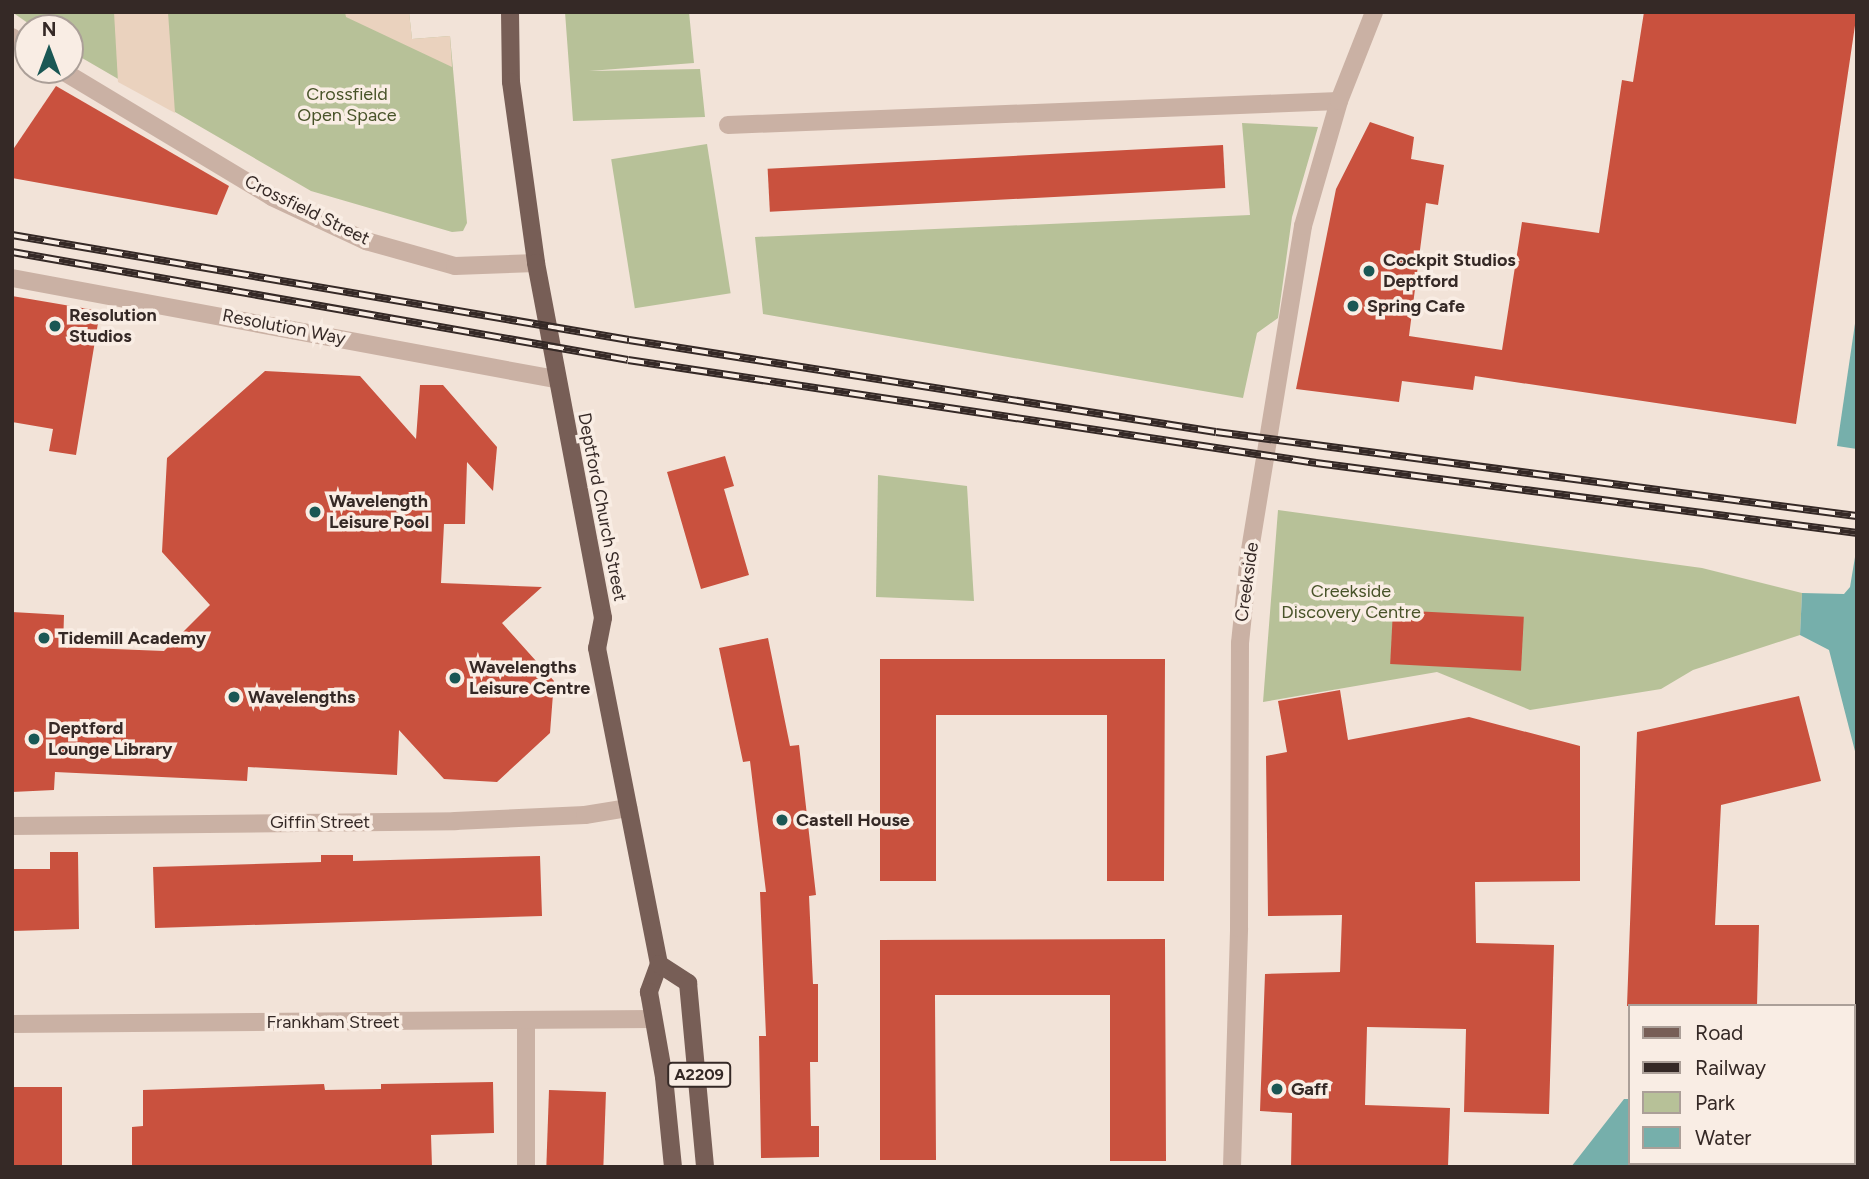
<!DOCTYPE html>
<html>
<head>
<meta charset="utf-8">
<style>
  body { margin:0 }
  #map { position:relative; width:1869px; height:1179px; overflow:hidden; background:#f2e3d8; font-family:Figtree,sans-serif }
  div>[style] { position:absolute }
  .green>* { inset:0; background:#b7c198; transform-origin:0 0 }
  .plaza>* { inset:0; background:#ead2be }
  .water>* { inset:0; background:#76afab }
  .building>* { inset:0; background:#c9513e; transform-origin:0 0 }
  .minor>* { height:18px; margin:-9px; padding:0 9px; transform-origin:9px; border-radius:9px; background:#cab1a4 }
  .major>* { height:18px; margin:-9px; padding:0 9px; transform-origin:9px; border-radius:9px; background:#775e56 }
  .tram>* { height:2px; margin:-1px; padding:0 1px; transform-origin:1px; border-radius:1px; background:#352926 }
  .rail>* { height:8px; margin-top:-4px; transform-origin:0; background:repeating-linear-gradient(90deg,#f9ede4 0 16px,#352926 0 32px); box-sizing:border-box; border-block:2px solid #352926 }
  .dots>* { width:19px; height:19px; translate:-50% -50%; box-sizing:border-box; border:4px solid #f9ede4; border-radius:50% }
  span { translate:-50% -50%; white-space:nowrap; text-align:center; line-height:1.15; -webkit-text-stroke:7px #f9ede4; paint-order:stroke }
  .shield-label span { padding:2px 5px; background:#f9ede4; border:2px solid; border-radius:5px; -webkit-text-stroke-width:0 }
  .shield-label { font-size:16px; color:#352926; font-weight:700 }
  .park-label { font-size:18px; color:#485329 }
  .street-label { font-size:18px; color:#352926 }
  .poi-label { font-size:18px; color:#352926; font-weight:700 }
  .left { translate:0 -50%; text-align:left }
  .frame { position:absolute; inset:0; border:14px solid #352926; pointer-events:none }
  .legend { position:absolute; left:1628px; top:1004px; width:228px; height:161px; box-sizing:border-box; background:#f9ede4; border:2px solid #ab9f98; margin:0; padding:9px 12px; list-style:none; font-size:21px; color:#352926 }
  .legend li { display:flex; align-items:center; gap:14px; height:35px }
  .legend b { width:35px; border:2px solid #ab9f98 }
  .north { position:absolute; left:14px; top:14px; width:70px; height:70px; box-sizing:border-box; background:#f9ede4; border:2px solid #ab9f98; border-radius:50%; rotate:0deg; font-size:19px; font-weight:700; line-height:28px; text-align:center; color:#352926 }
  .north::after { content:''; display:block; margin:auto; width:24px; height:32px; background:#1a5754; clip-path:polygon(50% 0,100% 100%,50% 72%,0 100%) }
</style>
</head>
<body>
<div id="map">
  <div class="green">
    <i style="clip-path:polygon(12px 12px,409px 12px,412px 39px,450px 36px,467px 223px,463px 231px,452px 232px,311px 191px,70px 51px,70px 28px,35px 28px)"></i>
    <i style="clip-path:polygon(565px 12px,689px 12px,694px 63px,589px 71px,700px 69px,705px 117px,573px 121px)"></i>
    <i style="clip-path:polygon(1242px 123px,1318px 127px,1292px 217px,1278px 318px,1257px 333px,1243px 398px,763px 314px,755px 237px,1250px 215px)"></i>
    <i style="left:707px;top:144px;width:151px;height:97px;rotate:81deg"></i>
    <i style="clip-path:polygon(878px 475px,967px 486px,974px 601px,876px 597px)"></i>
    <i style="clip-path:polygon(1278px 510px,1702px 568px,1802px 593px,1800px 635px,1693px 670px,1661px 689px,1530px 710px,1437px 672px,1263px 702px)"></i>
  </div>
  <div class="plaza">
    <i style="clip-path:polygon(114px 12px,168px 12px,175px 113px,118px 82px)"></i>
    <i style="clip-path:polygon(345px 12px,409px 12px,412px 39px,450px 36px,452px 67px,346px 17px)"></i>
  </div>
  <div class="water">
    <i style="clip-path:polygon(1857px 310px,1857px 449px,1837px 446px)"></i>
    <i style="clip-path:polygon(1857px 545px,1857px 759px,1829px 650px,1800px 635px,1802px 593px,1844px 594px,1850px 587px)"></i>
    <i style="clip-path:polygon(1853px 1080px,1857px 1080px,1857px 1167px,1571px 1167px,1624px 1099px,1629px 1099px,1629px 1163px,1853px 1163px)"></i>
  </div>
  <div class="building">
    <i style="clip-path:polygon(1644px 12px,1857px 12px,1796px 424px,1475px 376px,1473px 390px,1402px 381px,1399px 402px,1296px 389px,1336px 189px,1370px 122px,1414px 137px,1411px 159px,1444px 165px,1438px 205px,1426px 203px,1409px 336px,1502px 350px,1522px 222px,1599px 233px,1622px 80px,1633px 82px)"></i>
    <i style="clip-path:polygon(56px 86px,229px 186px,217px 215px,12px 178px,12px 151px)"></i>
    <i style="left:1223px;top:145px;width:43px;height:456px;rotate:87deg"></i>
    <i style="clip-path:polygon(12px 296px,100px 311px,76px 455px,49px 451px,53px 429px,12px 422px)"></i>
    <i style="clip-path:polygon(265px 371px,360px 376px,416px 439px,420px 385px,443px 385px,497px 447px,493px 491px,467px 462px,465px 524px,444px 524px,441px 583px,542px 587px,502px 623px,554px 681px,550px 733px,497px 782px,444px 779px,399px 730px,397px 775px,248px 767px,247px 781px,55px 772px,54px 790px,12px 792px,12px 612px,64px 615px,63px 647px,164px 651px,210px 605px,162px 552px,167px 458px)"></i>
    <i style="clip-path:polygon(725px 456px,734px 486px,724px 489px,749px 575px,701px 589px,667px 472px)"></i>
    <i style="left:1393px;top:610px;width:131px;height:54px;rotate:3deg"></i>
    <i style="clip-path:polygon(768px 638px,790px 746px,799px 745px,816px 895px,809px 896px,813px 984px,818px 984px,818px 1062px,810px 1062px,811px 1126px,819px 1126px,819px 1157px,761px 1158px,759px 1036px,766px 1036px,760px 892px,766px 892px,750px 761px,743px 762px,719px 648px)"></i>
    <i style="clip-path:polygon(880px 659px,1165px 659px,1164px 881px,1107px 881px,1107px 715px,936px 715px,936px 881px,880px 881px)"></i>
    <i style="clip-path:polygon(1340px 690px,1348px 740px,1469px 717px,1580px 746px,1580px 881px,1475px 882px,1476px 943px,1554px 945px,1549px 1114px,1464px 1112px,1466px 1029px,1367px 1027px,1365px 1105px,1450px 1108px,1448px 1167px,1291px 1167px,1292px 1113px,1260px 1111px,1265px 974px,1340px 972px,1342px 915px,1268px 916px,1266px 756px,1287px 752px,1278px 701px)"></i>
    <i style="clip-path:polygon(1799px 696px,1821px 781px,1721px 805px,1715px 925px,1759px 925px,1757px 1006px,1627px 1006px,1637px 732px)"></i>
    <i style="clip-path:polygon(50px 852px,78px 852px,79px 929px,12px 931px,12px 869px,50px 869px)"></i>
    <i style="clip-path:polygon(321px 855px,353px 855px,353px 861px,540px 856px,542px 916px,155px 928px,153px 867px,321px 862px)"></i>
    <i style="clip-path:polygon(1165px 939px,1166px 1161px,1110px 1161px,1110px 995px,935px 995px,936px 1160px,880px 1160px,880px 940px)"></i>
    <i style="clip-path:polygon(493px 1082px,494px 1133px,431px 1135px,432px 1167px,132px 1167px,132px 1127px,143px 1126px,143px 1090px,324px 1084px,325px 1090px,381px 1089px,381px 1084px)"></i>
    <i style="left:12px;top:1087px;width:50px;height:80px"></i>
    <i style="left:549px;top:1090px;width:57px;height:77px;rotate:2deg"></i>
  </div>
  <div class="minor">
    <i style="left:12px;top:37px;width:19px;rotate:35deg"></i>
    <i style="left:61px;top:70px;width:246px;rotate:31deg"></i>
    <i style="left:272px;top:197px;width:104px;rotate:25.1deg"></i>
    <i style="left:366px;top:241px;width:92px;rotate:15.7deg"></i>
    <i style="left:455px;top:266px;width:81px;rotate:-2.1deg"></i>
    <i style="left:728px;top:125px;width:611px;rotate:-2.25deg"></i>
    <i style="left:12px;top:278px;width:552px;rotate:10.54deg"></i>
    <i style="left:12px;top:826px;width:443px;rotate:-0.6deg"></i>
    <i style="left:455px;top:821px;width:130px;rotate:-2.6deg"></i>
    <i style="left:585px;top:815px;width:44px;rotate:-9.2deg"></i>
    <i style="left:526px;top:1021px;width:146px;rotate:90deg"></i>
    <i style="left:12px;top:1024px;width:641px;rotate:-0.45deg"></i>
    <i style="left:1232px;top:1167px;width:239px;rotate:-88.3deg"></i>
    <i style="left:1239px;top:928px;width:285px;rotate:-89.8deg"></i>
    <i style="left:1240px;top:643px;width:87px;rotate:-84.1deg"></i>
    <i style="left:1249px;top:556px;width:334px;rotate:-80.7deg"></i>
    <i style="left:1303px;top:226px;width:130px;rotate:-73.9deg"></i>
    <i style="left:1339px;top:101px;width:96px;rotate:-68.5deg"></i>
  </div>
  <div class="major">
    <i style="left:510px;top:12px;width:70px;rotate:89.2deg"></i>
    <i style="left:511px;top:82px;width:183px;rotate:82.1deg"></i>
    <i style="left:536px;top:263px;width:361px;rotate:79.3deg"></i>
    <i style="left:603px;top:618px;width:31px;rotate:101deg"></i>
    <i style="left:597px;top:648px;width:322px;rotate:78.9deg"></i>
    <i style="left:659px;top:964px;width:30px;rotate:110deg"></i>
    <i style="left:649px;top:992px;width:86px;rotate:80deg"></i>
    <i style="left:664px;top:1077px;width:90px;rotate:84.3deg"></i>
    <i style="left:659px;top:964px;width:35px;rotate:33deg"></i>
    <i style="left:688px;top:983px;width:185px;rotate:84.7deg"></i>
  </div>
  <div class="tram">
    <i style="left:1853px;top:1027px;width:6px;rotate:-45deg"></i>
    <i style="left:1853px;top:1061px;width:6px;rotate:-51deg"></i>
    <i style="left:1753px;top:1167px;width:5px;rotate:-53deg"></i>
    <i style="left:1778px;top:1167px;width:4px;rotate:-63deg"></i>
  </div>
  <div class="rail">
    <i style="left:12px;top:235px;width:626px;rotate:9.66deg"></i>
    <i style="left:629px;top:340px;width:594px;rotate:8.91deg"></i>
    <i style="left:1216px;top:432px;width:646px;rotate:7.47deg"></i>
    <i style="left:12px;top:252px;width:625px;rotate:9.94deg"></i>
    <i style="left:628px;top:360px;width:696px;rotate:8.51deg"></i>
    <i style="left:1316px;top:463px;width:546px;rotate:7.37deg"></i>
  </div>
  <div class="dots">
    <i style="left:1369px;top:271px;background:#1a5754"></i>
    <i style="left:1353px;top:306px;background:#1a5754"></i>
    <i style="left:55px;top:326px;background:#1a5754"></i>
    <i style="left:315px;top:512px;background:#1a5754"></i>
    <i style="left:44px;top:638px;background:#1a5754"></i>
    <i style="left:455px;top:678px;background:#1a5754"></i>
    <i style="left:234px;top:697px;background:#1a5754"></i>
    <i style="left:34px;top:739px;background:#1a5754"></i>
    <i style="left:782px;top:820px;background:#1a5754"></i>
    <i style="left:1277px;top:1089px;background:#1a5754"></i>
  </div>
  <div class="shield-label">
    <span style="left:699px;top:1075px">A2209</span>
  </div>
  <div class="park-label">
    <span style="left:347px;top:105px">Crossfield<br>Open Space</span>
    <span style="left:1351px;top:602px">Creekside<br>Discovery Centre</span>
  </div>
  <div class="street-label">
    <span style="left:307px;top:210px;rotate:26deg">Crossfield Street</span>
    <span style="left:284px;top:327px;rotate:11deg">Resolution Way</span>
    <span style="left:602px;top:507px;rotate:79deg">Deptford Church Street</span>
    <span style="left:1247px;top:582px;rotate:-82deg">Creekside</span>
    <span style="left:320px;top:822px">Giffin Street</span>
    <span style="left:333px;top:1022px">Frankham Street</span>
  </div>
  <div class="poi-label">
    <span class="left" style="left:1383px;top:271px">Cockpit Studios<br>Deptford</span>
    <span class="left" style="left:1367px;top:306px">Spring Cafe</span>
    <span class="left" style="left:69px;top:326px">Resolution<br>Studios</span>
    <span class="left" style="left:329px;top:512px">Wavelength<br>Leisure Pool</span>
    <span class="left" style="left:58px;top:638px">Tidemill Academy</span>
    <span class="left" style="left:469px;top:678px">Wavelengths<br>Leisure Centre</span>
    <span class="left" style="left:248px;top:697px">Wavelengths</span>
    <span class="left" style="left:48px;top:739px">Deptford<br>Lounge Library</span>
    <span class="left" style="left:796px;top:820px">Castell House</span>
    <span class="left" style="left:1291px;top:1089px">Gaff</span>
  </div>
  <div class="frame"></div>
  <ul class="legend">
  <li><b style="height:9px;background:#775e56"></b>Road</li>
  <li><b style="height:9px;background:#352926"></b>Railway</li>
  <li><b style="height:19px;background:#b7c198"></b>Park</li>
  <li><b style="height:19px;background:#76afab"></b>Water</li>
  </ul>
  <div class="north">N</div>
</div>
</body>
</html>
